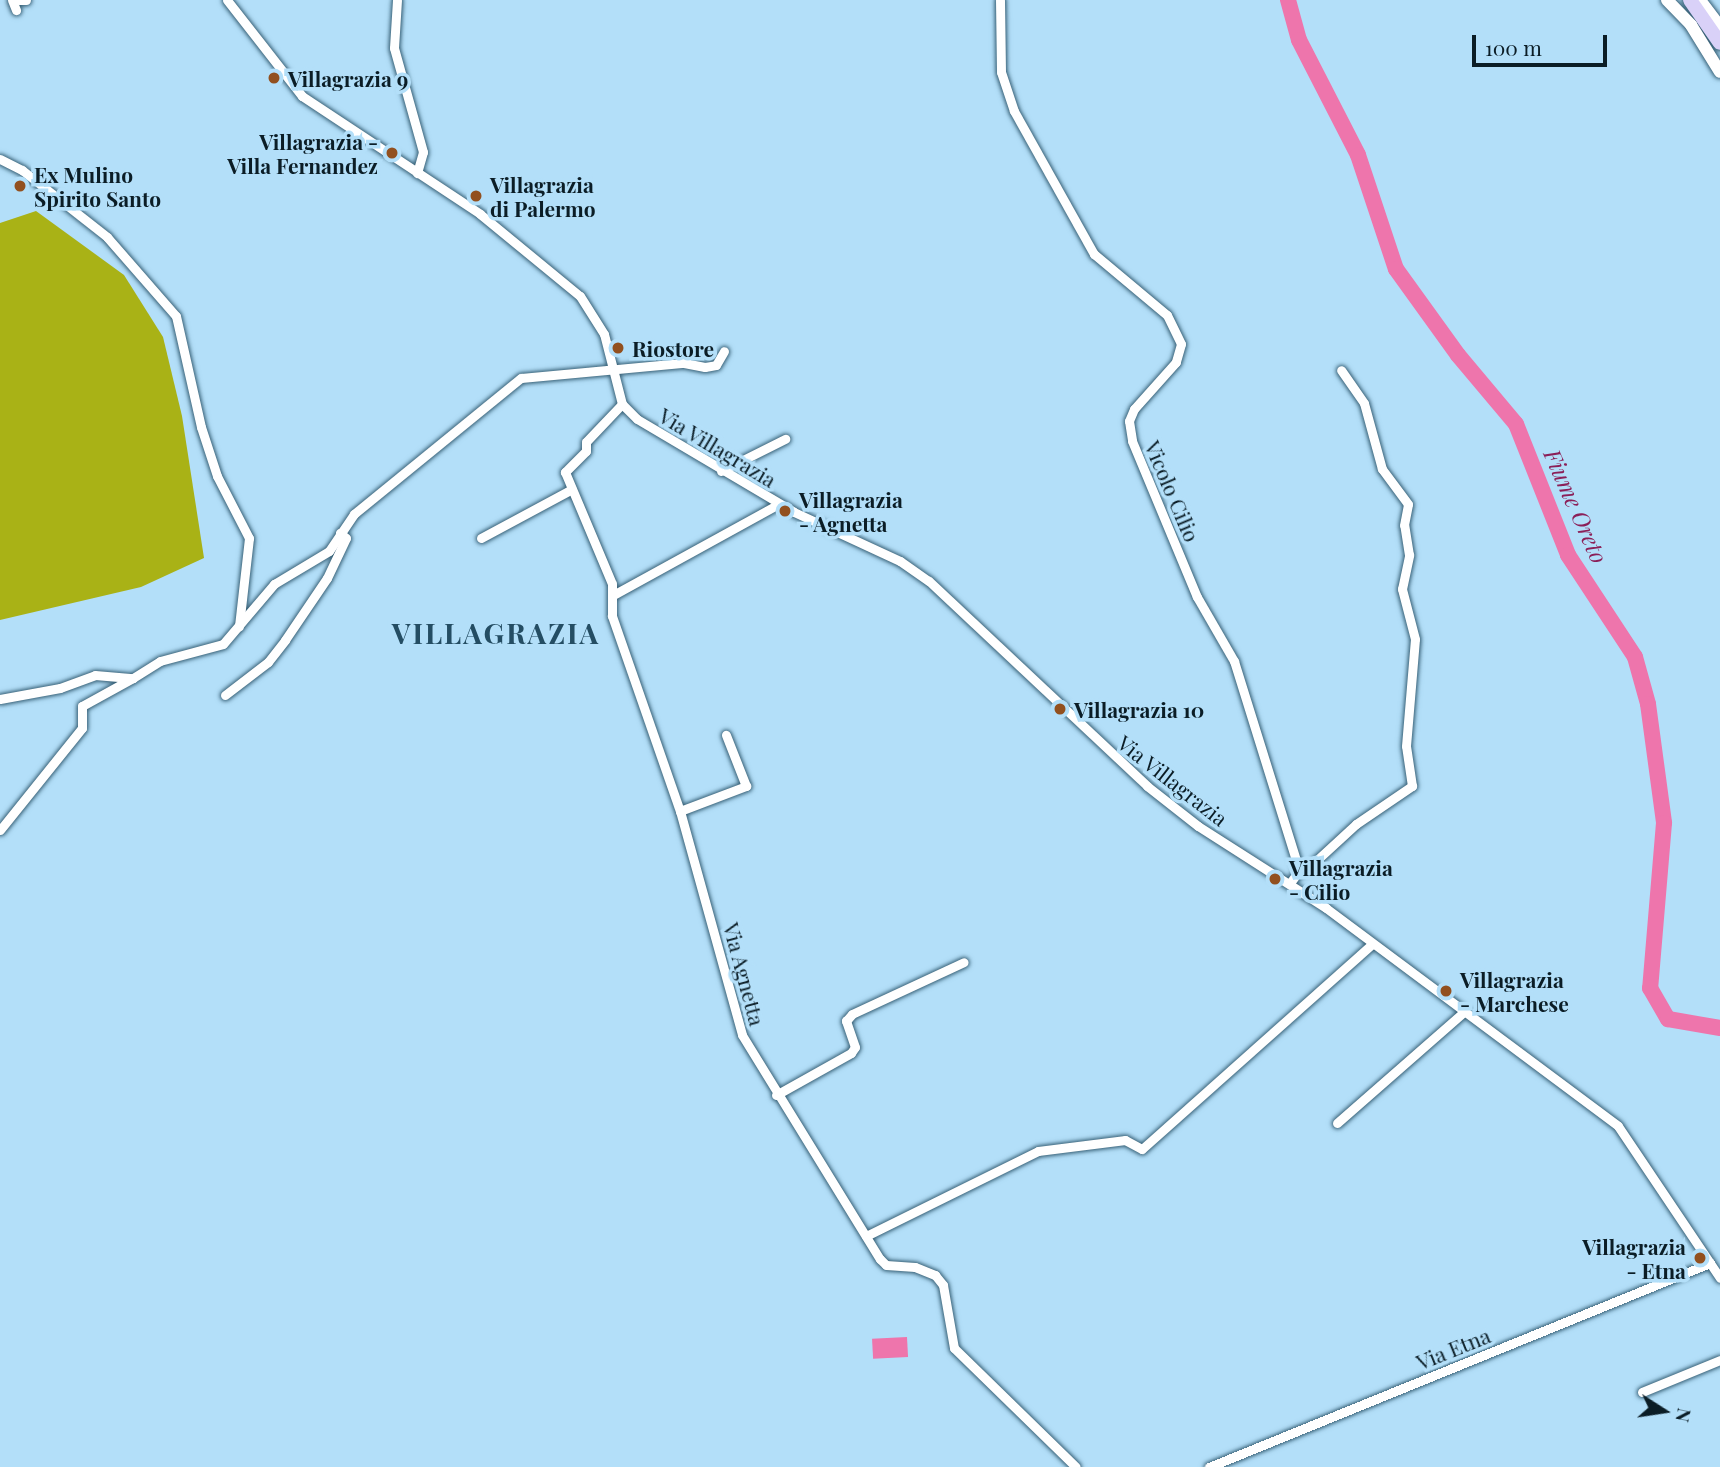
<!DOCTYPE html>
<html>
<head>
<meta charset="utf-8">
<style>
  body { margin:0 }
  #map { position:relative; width:1720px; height:1467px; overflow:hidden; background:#b3dff9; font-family:"Playfair Display",serif }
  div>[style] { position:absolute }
  .forest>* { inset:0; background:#a9b216 }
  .water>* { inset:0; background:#ee75ac; transform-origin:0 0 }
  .river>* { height:16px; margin:-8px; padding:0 8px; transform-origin:8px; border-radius:8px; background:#ee75ac }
  .roads { filter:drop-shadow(0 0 2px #386177) drop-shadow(0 0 2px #386177) }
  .street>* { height:9px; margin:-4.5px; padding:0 4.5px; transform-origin:4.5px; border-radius:4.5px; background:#fff }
  .secondary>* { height:12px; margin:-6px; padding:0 6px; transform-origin:6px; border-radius:6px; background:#fff }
  .primary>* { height:14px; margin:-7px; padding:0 7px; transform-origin:7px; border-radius:7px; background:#d9d1f8 }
  .dots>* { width:19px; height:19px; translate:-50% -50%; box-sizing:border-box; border:4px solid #b3dff9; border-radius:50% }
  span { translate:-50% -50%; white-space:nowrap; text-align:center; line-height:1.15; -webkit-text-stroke:7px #b3dff9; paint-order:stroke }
  .poi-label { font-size:21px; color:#0b1d26; font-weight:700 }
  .left { translate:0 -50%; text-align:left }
  .right { translate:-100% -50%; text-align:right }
  .street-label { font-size:21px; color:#0b1d26 }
  .water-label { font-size:23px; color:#8b1f58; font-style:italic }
  .district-label { font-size:28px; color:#244d63; font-weight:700; letter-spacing:2px }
  .north { position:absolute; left:1629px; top:1376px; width:70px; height:70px; -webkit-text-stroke:5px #b3dff9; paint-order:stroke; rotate:102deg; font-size:19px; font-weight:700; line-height:28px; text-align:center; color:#0b1d26 }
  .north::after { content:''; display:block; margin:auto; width:24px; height:32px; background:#0b1d26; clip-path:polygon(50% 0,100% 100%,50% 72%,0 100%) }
  .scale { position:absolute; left:1472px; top:35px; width:135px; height:32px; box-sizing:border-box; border:4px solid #0b1d26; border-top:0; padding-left:9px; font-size:21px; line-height:24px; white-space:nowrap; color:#0b1d26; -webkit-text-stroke:5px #b3dff9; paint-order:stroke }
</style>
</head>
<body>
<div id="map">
  <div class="forest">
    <i style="clip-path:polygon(36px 211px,124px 275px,163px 337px,182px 416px,204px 558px,141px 587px,0 620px,0 223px)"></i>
  </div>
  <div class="water">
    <i style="left:907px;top:1337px;width:20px;height:35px;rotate:87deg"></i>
  </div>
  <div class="river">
    <i style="left:1288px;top:0;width:41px;rotate:74.6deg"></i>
    <i style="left:1299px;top:40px;width:129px;rotate:62.8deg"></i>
    <i style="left:1358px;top:155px;width:120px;rotate:71.6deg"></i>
    <i style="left:1396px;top:269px;width:106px;rotate:54.2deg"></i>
    <i style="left:1458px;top:355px;width:90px;rotate:50deg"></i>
    <i style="left:1516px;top:424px;width:141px;rotate:68.3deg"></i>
    <i style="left:1568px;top:555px;width:122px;rotate:56.7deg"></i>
    <i style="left:1635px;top:657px;width:49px;rotate:74.5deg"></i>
    <i style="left:1648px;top:704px;width:120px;rotate:82.3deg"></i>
    <i style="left:1664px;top:823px;width:166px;rotate:94.8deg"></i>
    <i style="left:1650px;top:988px;width:36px;rotate:60deg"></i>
    <i style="left:1668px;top:1019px;width:53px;rotate:9.8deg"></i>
  </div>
  <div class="roads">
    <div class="street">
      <i style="left:12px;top:0;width:11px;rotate:68deg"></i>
      <i style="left:19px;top:0;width:7px"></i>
      <i style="left:227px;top:0;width:122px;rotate:52deg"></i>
      <i style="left:302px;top:96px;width:214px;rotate:33.5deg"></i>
      <i style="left:480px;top:214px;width:129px;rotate:39.4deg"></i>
      <i style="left:580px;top:296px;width:45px;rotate:57.7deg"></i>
      <i style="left:604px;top:334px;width:72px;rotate:75.6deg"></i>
      <i style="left:622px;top:404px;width:21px;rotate:45deg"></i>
      <i style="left:637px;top:419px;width:182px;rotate:30.6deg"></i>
      <i style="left:794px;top:512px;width:117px;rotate:24.8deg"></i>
      <i style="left:900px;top:561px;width:35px;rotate:35deg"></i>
      <i style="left:929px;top:581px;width:299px;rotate:43.2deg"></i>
      <i style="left:1147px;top:786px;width:65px;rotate:38.1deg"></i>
      <i style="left:1198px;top:826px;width:152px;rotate:32.6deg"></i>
      <i style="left:1326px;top:908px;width:364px;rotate:36.7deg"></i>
      <i style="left:1618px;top:1126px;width:183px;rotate:56.1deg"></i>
      <i style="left:397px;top:0;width:48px;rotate:93.6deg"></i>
      <i style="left:394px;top:48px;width:108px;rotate:74.4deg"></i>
      <i style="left:423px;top:152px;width:22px;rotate:106deg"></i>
      <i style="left:1000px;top:0;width:72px;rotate:89.2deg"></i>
      <i style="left:1001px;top:72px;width:41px;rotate:71.6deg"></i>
      <i style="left:1014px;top:111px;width:164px;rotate:60.8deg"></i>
      <i style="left:1094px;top:254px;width:95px;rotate:39.9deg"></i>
      <i style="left:1167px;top:315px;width:32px;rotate:64deg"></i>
      <i style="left:1181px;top:344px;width:19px;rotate:106deg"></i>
      <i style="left:1176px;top:362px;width:63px;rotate:131.8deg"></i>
      <i style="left:1134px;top:409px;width:13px;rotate:113deg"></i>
      <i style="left:1129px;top:421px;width:20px;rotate:81deg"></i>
      <i style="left:1132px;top:441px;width:169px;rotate:67.4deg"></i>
      <i style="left:1197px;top:597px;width:74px;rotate:60deg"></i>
      <i style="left:1234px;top:661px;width:208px;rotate:72.7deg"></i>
      <i style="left:1296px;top:860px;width:12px;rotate:81deg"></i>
      <i style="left:1298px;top:872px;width:14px;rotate:126deg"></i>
      <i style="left:0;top:159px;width:25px;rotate:27deg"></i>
      <i style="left:22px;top:170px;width:108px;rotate:38.2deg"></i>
      <i style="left:107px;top:237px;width:105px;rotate:48.9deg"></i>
      <i style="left:176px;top:316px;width:114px;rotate:77.3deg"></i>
      <i style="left:201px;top:427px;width:52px;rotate:71.9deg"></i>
      <i style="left:217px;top:476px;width:70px;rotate:62.7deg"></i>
      <i style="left:249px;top:538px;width:89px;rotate:96.5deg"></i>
      <i style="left:622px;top:404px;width:52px;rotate:133.5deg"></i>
      <i style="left:586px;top:442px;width:9px;rotate:90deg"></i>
      <i style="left:586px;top:451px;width:30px;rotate:135deg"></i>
      <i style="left:565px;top:472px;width:121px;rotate:67.2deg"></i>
      <i style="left:612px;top:584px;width:32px;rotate:90deg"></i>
      <i style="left:612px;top:616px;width:207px;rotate:70.8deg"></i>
      <i style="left:680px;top:811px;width:232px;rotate:74.5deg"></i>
      <i style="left:742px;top:1035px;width:263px;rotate:58.4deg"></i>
      <i style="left:880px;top:1259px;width:8px;rotate:45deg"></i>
      <i style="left:886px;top:1265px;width:29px;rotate:4deg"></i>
      <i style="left:915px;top:1267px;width:22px;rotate:22deg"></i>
      <i style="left:935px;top:1275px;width:13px;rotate:51deg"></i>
      <i style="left:943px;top:1285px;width:64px;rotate:80.1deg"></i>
      <i style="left:954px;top:1348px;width:170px;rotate:44.3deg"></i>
      <i style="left:721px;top:471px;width:72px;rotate:-26.6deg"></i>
      <i style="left:481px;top:538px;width:103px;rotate:-28.3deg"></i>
      <i style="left:615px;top:594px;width:187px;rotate:-28.8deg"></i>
      <i style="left:225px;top:695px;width:54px;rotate:-37.5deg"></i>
      <i style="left:268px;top:662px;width:28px;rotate:-52deg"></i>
      <i style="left:285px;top:640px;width:75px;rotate:-55.9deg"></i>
      <i style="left:327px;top:578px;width:44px;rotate:-64.6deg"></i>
      <i style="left:346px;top:538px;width:8px;rotate:-140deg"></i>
      <i style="left:0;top:699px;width:61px;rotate:-10.4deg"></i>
      <i style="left:60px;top:688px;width:37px;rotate:-20deg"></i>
      <i style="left:95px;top:675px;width:38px;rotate:5deg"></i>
      <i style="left:133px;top:678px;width:32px;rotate:-32deg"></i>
      <i style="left:160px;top:661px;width:65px;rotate:-15.1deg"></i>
      <i style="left:223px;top:644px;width:79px;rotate:-49.6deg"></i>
      <i style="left:274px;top:584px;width:64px;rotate:-31deg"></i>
      <i style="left:329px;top:551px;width:45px;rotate:-56deg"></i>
      <i style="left:354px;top:514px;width:215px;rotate:-39.2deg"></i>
      <i style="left:521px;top:378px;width:164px;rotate:-5.3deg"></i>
      <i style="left:684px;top:363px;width:21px;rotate:11deg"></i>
      <i style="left:705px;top:367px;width:11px;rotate:-10deg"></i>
      <i style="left:716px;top:365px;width:16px;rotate:-60deg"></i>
      <i style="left:680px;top:811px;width:71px;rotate:-20.7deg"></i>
      <i style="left:746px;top:786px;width:55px;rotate:-111.4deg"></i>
      <i style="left:0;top:830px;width:131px;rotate:-51.2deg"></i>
      <i style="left:82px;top:728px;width:22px;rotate:-90deg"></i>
      <i style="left:82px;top:706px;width:58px;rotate:-28.8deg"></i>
      <i style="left:1298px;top:872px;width:8px;rotate:-14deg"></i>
      <i style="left:1306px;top:870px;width:68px;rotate:-42.6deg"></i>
      <i style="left:1356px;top:824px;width:68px;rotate:-34.2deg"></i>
      <i style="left:1412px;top:786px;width:40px;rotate:-98.5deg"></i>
      <i style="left:1406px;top:746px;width:107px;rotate:-85.2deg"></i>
      <i style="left:1415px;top:639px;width:52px;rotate:-104.6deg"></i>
      <i style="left:1402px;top:589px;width:35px;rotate:-78deg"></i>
      <i style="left:1409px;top:555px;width:30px;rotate:-99deg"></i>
      <i style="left:1404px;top:525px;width:21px;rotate:-79deg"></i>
      <i style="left:1408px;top:504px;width:44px;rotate:-126.6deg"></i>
      <i style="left:1382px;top:469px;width:68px;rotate:-105.3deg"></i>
      <i style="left:1364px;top:403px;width:40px;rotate:-124.9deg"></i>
      <i style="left:776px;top:1095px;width:86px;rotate:-29.2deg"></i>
      <i style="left:851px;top:1053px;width:7px;rotate:-56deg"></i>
      <i style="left:855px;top:1047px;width:28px;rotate:-109deg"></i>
      <i style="left:846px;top:1021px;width:9px;rotate:-49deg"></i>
      <i style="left:852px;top:1014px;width:123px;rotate:-24.9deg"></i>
      <i style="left:1337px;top:1123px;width:169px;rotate:-41.2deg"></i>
      <i style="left:866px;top:1236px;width:192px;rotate:-26.3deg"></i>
      <i style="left:1038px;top:1151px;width:88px;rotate:-7.2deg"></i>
      <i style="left:1125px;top:1140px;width:19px;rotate:28deg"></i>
      <i style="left:1142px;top:1149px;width:308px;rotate:-41.7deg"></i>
      <i style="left:1642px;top:1392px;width:84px;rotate:-22.3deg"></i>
      <i style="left:1209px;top:1467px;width:541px;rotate:-22.16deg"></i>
    </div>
    <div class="secondary">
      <i style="left:1667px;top:0;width:35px;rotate:46deg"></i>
      <i style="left:1691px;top:25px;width:55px;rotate:58.3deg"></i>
      <i style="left:1700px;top:0;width:34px;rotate:53deg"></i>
    </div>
    <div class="primary">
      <i style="left:1690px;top:0;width:52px;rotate:55.1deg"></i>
    </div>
  </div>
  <div class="dots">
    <i style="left:274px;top:78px;background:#92501f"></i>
    <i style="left:392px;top:153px;background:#92501f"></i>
    <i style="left:20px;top:186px;background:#92501f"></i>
    <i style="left:476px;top:196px;background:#92501f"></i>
    <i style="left:618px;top:348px;background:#92501f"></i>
    <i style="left:785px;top:511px;background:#92501f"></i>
    <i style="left:1060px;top:709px;background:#92501f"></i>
    <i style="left:1275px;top:879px;background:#92501f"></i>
    <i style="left:1446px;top:991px;background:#92501f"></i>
    <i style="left:1700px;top:1258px;background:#92501f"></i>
  </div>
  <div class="poi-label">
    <span class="left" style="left:288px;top:78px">Villagrazia 9</span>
    <span class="right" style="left:378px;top:153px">Villagrazia -<br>Villa Fernandez</span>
    <span class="left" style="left:34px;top:186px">Ex Mulino<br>Spirito Santo</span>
    <span class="left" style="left:490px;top:196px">Villagrazia<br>di Palermo</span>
    <span class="left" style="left:632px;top:348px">Riostore</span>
    <span class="left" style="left:799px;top:511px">Villagrazia<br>- Agnetta</span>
    <span class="left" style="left:1074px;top:709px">Villagrazia 10</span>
    <span class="left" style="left:1289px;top:879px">Villagrazia<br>- Cilio</span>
    <span class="left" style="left:1460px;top:991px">Villagrazia<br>- Marchese</span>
    <span class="right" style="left:1686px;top:1258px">Villagrazia<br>- Etna</span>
  </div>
  <div class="street-label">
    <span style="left:718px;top:447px;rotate:31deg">Via Villagrazia</span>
    <span style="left:1173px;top:491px;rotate:67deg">Vicolo Cilio</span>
    <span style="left:1173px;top:780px;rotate:38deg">Via Villagrazia</span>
    <span style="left:745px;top:974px;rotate:75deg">Via Agnetta</span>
    <span style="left:1453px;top:1348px;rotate:-22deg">Via Etna</span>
  </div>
  <div class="water-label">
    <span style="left:1576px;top:506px;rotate:66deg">Fiume Oreto</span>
  </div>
  <div class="district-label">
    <span style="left:496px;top:633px">VILLAGRAZIA</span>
  </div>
  <div class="north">N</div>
  <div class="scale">100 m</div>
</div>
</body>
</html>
